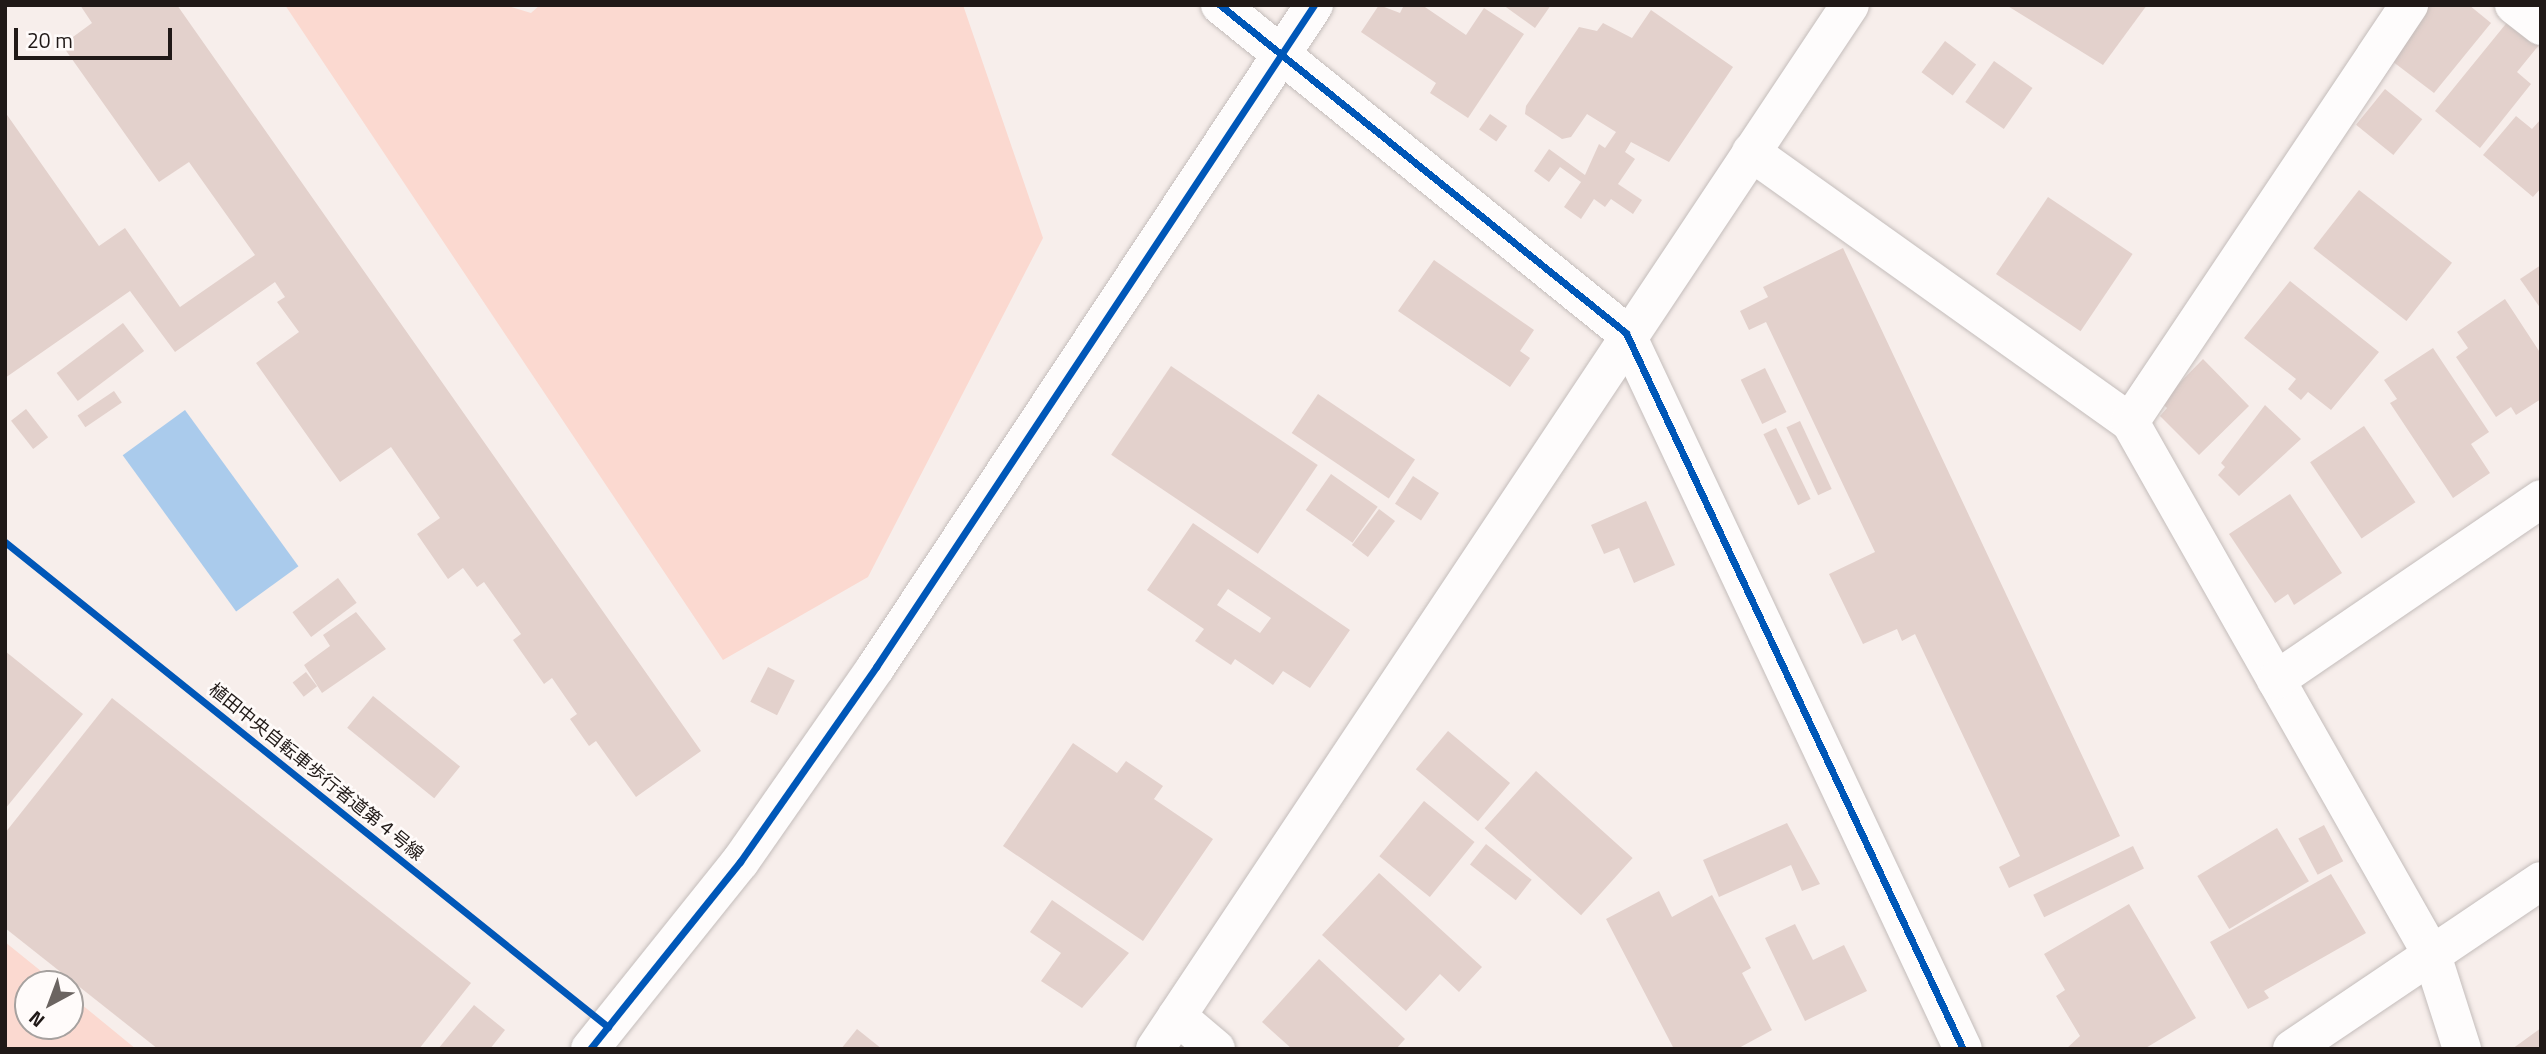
<!DOCTYPE html>
<html>
<head>
<meta charset="utf-8">
<style>
  body { margin:0 }
  #map { position:relative; width:2546px; height:1054px; overflow:hidden; background:#f7eeeb; font-family:"Titillium Web","Noto Sans JP",sans-serif }
  div>[style] { position:absolute }
  .green>* { inset:0; background:#fbd9d0 }
  .water>* { inset:0; background:#aacbec; transform-origin:0 0 }
  .building>* { inset:0; background:#e3d1cc; transform-origin:0 0 }
  .path>* { height:4.5px; margin-top:-2.25px; transform-origin:0; background:repeating-linear-gradient(90deg,#dbd8d7 0 3.5px,transparent 0 8.5px) }
  .roads { filter:drop-shadow(0 0 2px #c4bdbb) drop-shadow(0 0 2px #c4bdbb) }
  .street>* { height:38px; margin:-19px; padding:0 19px; transform-origin:19px; border-radius:19px; background:#fefcfc }
  .secondary>* { height:38px; margin:-19px; padding:0 19px; transform-origin:19px; border-radius:19px; background:#fefcfc }
  .cycleway>* { height:7px; margin:-3.5px; padding:0 3.5px; transform-origin:3.5px; border-radius:3.5px; background:#0057b8 }
  span { translate:-50% -50%; white-space:nowrap; text-align:center; line-height:1.15; -webkit-text-stroke:5px #fffbfa; paint-order:stroke }
  .street-label { font-size:18px; color:#201917 }
  .frame { position:absolute; inset:0; border:7px solid #201917; pointer-events:none }
  .north { position:absolute; left:14px; top:970px; width:70px; height:70px; box-sizing:border-box; background:#fffbfa; border:2px solid #a6a19f; border-radius:50%; rotate:221deg; font-size:19px; font-weight:700; line-height:28px; text-align:center; color:#201917 }
  .north::after { content:''; display:block; margin:auto; width:24px; height:32px; background:#6b6461; clip-path:polygon(50% 0,100% 100%,50% 72%,0 100%) }
  .scale { position:absolute; left:14px; top:28px; width:158px; height:32px; box-sizing:border-box; border:4px solid #201917; border-top:0; padding-left:9px; font-size:21px; line-height:24px; white-space:nowrap; color:#201917; -webkit-text-stroke:5px #fffbfa; paint-order:stroke }
</style>
</head>
<body>
<div id="map">
  <div class="green">
    <i style="clip-path:polygon(285px 5px,505px 5px,531px 13px,540px 5px,963px 5px,1043px 238px,868px 577px,723px 660px)"></i>
    <i style="clip-path:polygon(5px 942px,57px 984px,28px 984px,28px 1026px,70px 1026px,70px 995px,136px 1049px,5px 1049px)"></i>
  </div>
  <div class="water">
    <i style="left:185px;top:410px;width:193px;height:77px;rotate:54deg"></i>
  </div>
  <div class="building">
    <i style="clip-path:polygon(80px 5px,177px 5px,701px 751px,636px 797px,596px 741px,589px 746px,570px 719px,577px 714px,552px 678px,544px 684px,513px 640px,521px 634px,484px 582px,477px 587px,463px 568px,448px 579px,417px 534px,440px 518px,391px 447px,340px 482px,256px 363px,299px 332px,277px 302px,285px 297px,275px 282px,175px 352px,130px 291px,5px 378px,5px 112px,99px 246px,125px 228px,180px 307px,255px 255px,189px 162px,159px 182px,62px 45px,92px 23px)"></i>
    <i style="clip-path:polygon(1379px 5px,1400px 13px,1404px 5px,1422px 5px,1466px 35px,1484px 8px,1524px 34px,1468px 118px,1430px 93px,1436px 83px,1361px 32px)"></i>
    <i style="clip-path:polygon(1503px 5px,1551px 5px,1535px 28px)"></i>
    <i style="clip-path:polygon(2006px 5px,2147px 5px,2103px 65px)"></i>
    <i style="clip-path:polygon(2429px 5px,2469px 5px,2491px 23px,2434px 93px,2392px 61px)"></i>
    <i style="clip-path:polygon(1651px 10px,1733px 67px,1669px 162px,1631px 142px,1625px 152px,1635px 159px,1618px 184px,1642px 200px,1633px 214px,1611px 199px,1605px 207px,1594px 199px,1581px 219px,1564px 207px,1581px 182px,1560px 167px,1549px 182px,1534px 171px,1549px 149px,1585px 175px,1599px 144px,1605px 148px,1616px 132px,1587px 114px,1571px 137px,1562px 139px,1525px 114px,1526px 106px,1579px 27px,1597px 31px,1603px 23px,1632px 38px)"></i>
    <i style="clip-path:polygon(2509px 20px,2539px 45px,2517px 72px,2531px 84px,2480px 148px,2435px 111px)"></i>
    <i style="left:1945px;top:41px;width:39px;height:39px;rotate:37deg"></i>
    <i style="left:1994px;top:61px;width:47px;height:50px;rotate:35deg"></i>
    <i style="left:2385px;top:89px;width:48px;height:46px;rotate:39deg"></i>
    <i style="left:1490px;top:114px;width:21px;height:19px;rotate:35deg"></i>
    <i style="clip-path:polygon(2516px 116px,2532px 129px,2541px 119px,2541px 188px,2533px 197px,2483px 155px)"></i>
    <i style="left:2359px;top:190px;width:118px;height:74px;rotate:38deg"></i>
    <i style="left:2048px;top:197px;width:102px;height:93px;rotate:34deg"></i>
    <i style="clip-path:polygon(1843px 248px,2120px 836px,2009px 888px,1999px 867px,2020px 856px,1915px 634px,1902px 641px,1897px 629px,1863px 644px,1829px 574px,1875px 552px,1766px 322px,1749px 330px,1740px 311px,1768px 297px,1763px 287px)"></i>
    <i style="clip-path:polygon(1434px 260px,1534px 330px,1520px 351px,1530px 358px,1510px 387px,1398px 311px)"></i>
    <i style="clip-path:polygon(2541px 265px,2541px 309px,2520px 279px)"></i>
    <i style="clip-path:polygon(2290px 281px,2379px 352px,2331px 410px,2308px 392px,2301px 400px,2288px 389px,2296px 379px,2244px 338px)"></i>
    <i style="clip-path:polygon(2505px 299px,2541px 354px,2541px 399px,2516px 415px,2511px 407px,2496px 417px,2456px 357px,2468px 348px,2457px 332px)"></i>
    <i style="left:123px;top:323px;width:35px;height:83px;rotate:53deg"></i>
    <i style="clip-path:polygon(2433px 348px,2489px 432px,2471px 444px,2490px 473px,2453px 498px,2390px 403px,2397px 399px,2384px 380px)"></i>
    <i style="clip-path:polygon(2203px 359px,2249px 406px,2199px 455px,2160px 416px,2167px 408px,2161px 402px)"></i>
    <i style="left:1171px;top:366px;width:177px;height:107px;rotate:34deg"></i>
    <i style="left:1765px;top:368px;width:49px;height:27px;rotate:64deg"></i>
    <i style="left:114px;top:391px;width:14px;height:44px;rotate:56deg"></i>
    <i style="left:1318px;top:394px;width:117px;height:47px;rotate:34deg"></i>
    <i style="clip-path:polygon(2265px 405px,2301px 439px,2239px 496px,2218px 475px,2225px 467px,2221px 463px)"></i>
    <i style="left:26px;top:409px;width:36px;height:19px;rotate:52deg"></i>
    <i style="left:1800px;top:421px;width:75px;height:15px;rotate:65deg"></i>
    <i style="left:2364px;top:426px;width:92px;height:65px;rotate:56deg"></i>
    <i style="left:1776px;top:428px;width:79px;height:14px;rotate:64deg"></i>
    <i style="left:1331px;top:474px;width:57px;height:44px;rotate:35deg"></i>
    <i style="left:1413px;top:476px;width:31px;height:33px;rotate:33deg"></i>
    <i style="clip-path:polygon(2290px 494px,2342px 573px,2294px 605px,2288px 594px,2275px 603px,2229px 534px)"></i>
    <i style="clip-path:polygon(1646px 501px,1675px 565px,1634px 583px,1619px 548px,1604px 554px,1591px 525px)"></i>
    <i style="left:1379px;top:509px;width:20px;height:45px;rotate:37deg"></i>
    <i style="clip-path:polygon(evenodd,1193px 523px,1350px 630px,1310px 688px,1283px 671px,1273px 685px,1235px 659px,1231px 665px,1195px 641px,1204px 629px,1147px 590px,1193px 523px,1228px 589px,1271px 618px,1260px 633px,1217px 605px,1228px 589px)"></i>
    <i style="left:338px;top:578px;width:31px;height:57px;rotate:53deg"></i>
    <i style="clip-path:polygon(356px 612px,386px 649px,322px 693px,304px 665px,330px 646px,323px 635px)"></i>
    <i style="clip-path:polygon(5px 651px,83px 714px,5px 809px)"></i>
    <i style="left:768px;top:667px;width:30px;height:39px;rotate:27deg"></i>
    <i style="left:306px;top:672px;width:18px;height:17px;rotate:52deg"></i>
    <i style="left:373px;top:696px;width:112px;height:41px;rotate:39deg"></i>
    <i style="clip-path:polygon(112px 698px,471px 983px,419px 1049px,158px 1049px,5px 928px,5px 833px)"></i>
    <i style="left:1448px;top:731px;width:81px;height:50px;rotate:40deg"></i>
    <i style="clip-path:polygon(1073px 743px,1117px 773px,1126px 761px,1163px 786px,1154px 799px,1213px 839px,1143px 941px,1003px 846px)"></i>
    <i style="left:1536px;top:771px;width:130px;height:77px;rotate:42deg"></i>
    <i style="left:1424px;top:801px;width:65px;height:71px;rotate:39deg"></i>
    <i style="clip-path:polygon(1787px 823px,1820px 884px,1802px 891px,1791px 865px,1719px 897px,1703px 860px)"></i>
    <i style="left:2324px;top:825px;width:41px;height:29px;rotate:62deg"></i>
    <i style="left:2277px;top:828px;width:62px;height:93px;rotate:59deg"></i>
    <i style="left:1486px;top:844px;width:58px;height:26px;rotate:38deg"></i>
    <i style="left:2133px;top:846px;width:25px;height:111px;rotate:64deg"></i>
    <i style="clip-path:polygon(1379px 873px,1482px 967px,1459px 992px,1440px 974px,1406px 1011px,1322px 935px)"></i>
    <i style="clip-path:polygon(2331px 874px,2366px 933px,2264px 991px,2269px 998px,2248px 1009px,2210px 942px)"></i>
    <i style="clip-path:polygon(1659px 891px,1672px 917px,1712px 895px,1751px 968px,1742px 973px,1772px 1030px,1737px 1049px,1674px 1049px,1606px 919px)"></i>
    <i style="clip-path:polygon(1052px 900px,1129px 953px,1082px 1008px,1041px 981px,1061px 953px,1030px 932px)"></i>
    <i style="clip-path:polygon(2129px 904px,2196px 1018px,2144px 1049px,2066px 1049px,2080px 1036px,2056px 996px,2065px 990px,2044px 954px)"></i>
    <i style="clip-path:polygon(1795px 924px,1813px 960px,1844px 945px,1867px 991px,1805px 1021px,1765px 938px)"></i>
    <i style="clip-path:polygon(1319px 959px,1405px 1039px,1396px 1049px,1292px 1049px,1262px 1022px)"></i>
    <i style="clip-path:polygon(474px 1005px,505px 1030px,490px 1049px,438px 1049px)"></i>
    <i style="clip-path:polygon(2541px 1028px,2541px 1049px,2512px 1049px)"></i>
    <i style="clip-path:polygon(857px 1029px,882px 1049px,841px 1049px)"></i>
  </div>
  <div class="path">
    <i style="left:5px;top:542px;width:728px;rotate:38.81deg"></i>
  </div>
  <div class="roads">
    <div class="street">
      <i style="left:2514px;top:5px;width:34px;rotate:38deg"></i>
      <i style="left:1751px;top:152px;width:465px;rotate:35.5deg"></i>
      <i style="left:2130px;top:422px;width:613px;rotate:60.46deg"></i>
      <i style="left:2432px;top:955px;width:99px;rotate:72.3deg"></i>
      <i style="left:2130px;top:422px;width:502px;rotate:-56.21deg"></i>
      <i style="left:2276px;top:680px;width:321px;rotate:-34.3deg"></i>
      <i style="left:1177px;top:1016px;width:51px;rotate:40.2deg"></i>
      <i style="left:590px;top:1049px;width:240px;rotate:-51.3deg"></i>
      <i style="left:740px;top:862px;width:238px;rotate:-55.1deg"></i>
      <i style="left:876px;top:667px;width:794px;rotate:-56.51deg"></i>
      <i style="left:2292px;top:1049px;width:300px;rotate:-34deg"></i>
    </div>
    <div class="secondary">
      <i style="left:1220px;top:5px;width:522px;rotate:38.93deg"></i>
      <i style="left:1626px;top:333px;width:791px;rotate:64.8deg"></i>
      <i style="left:1155px;top:1049px;width:1254px;rotate:-56.35deg"></i>
    </div>
  </div>
  <div class="cycleway">
    <i style="left:1220px;top:5px;width:522px;rotate:38.93deg"></i>
    <i style="left:1626px;top:333px;width:791px;rotate:64.8deg"></i>
    <i style="left:5px;top:542px;width:774px;rotate:38.81deg"></i>
    <i style="left:590px;top:1049px;width:240px;rotate:-51.3deg"></i>
    <i style="left:740px;top:862px;width:238px;rotate:-55.1deg"></i>
    <i style="left:876px;top:667px;width:794px;rotate:-56.51deg"></i>
  </div>
  <div class="street-label">
    <span style="left:316px;top:772px;rotate:39deg">植田中央自転車歩行者道第４号線</span>
  </div>
  <div class="frame"></div>
  <div class="north">N</div>
  <div class="scale">20 m</div>
</div>
</body>
</html>
